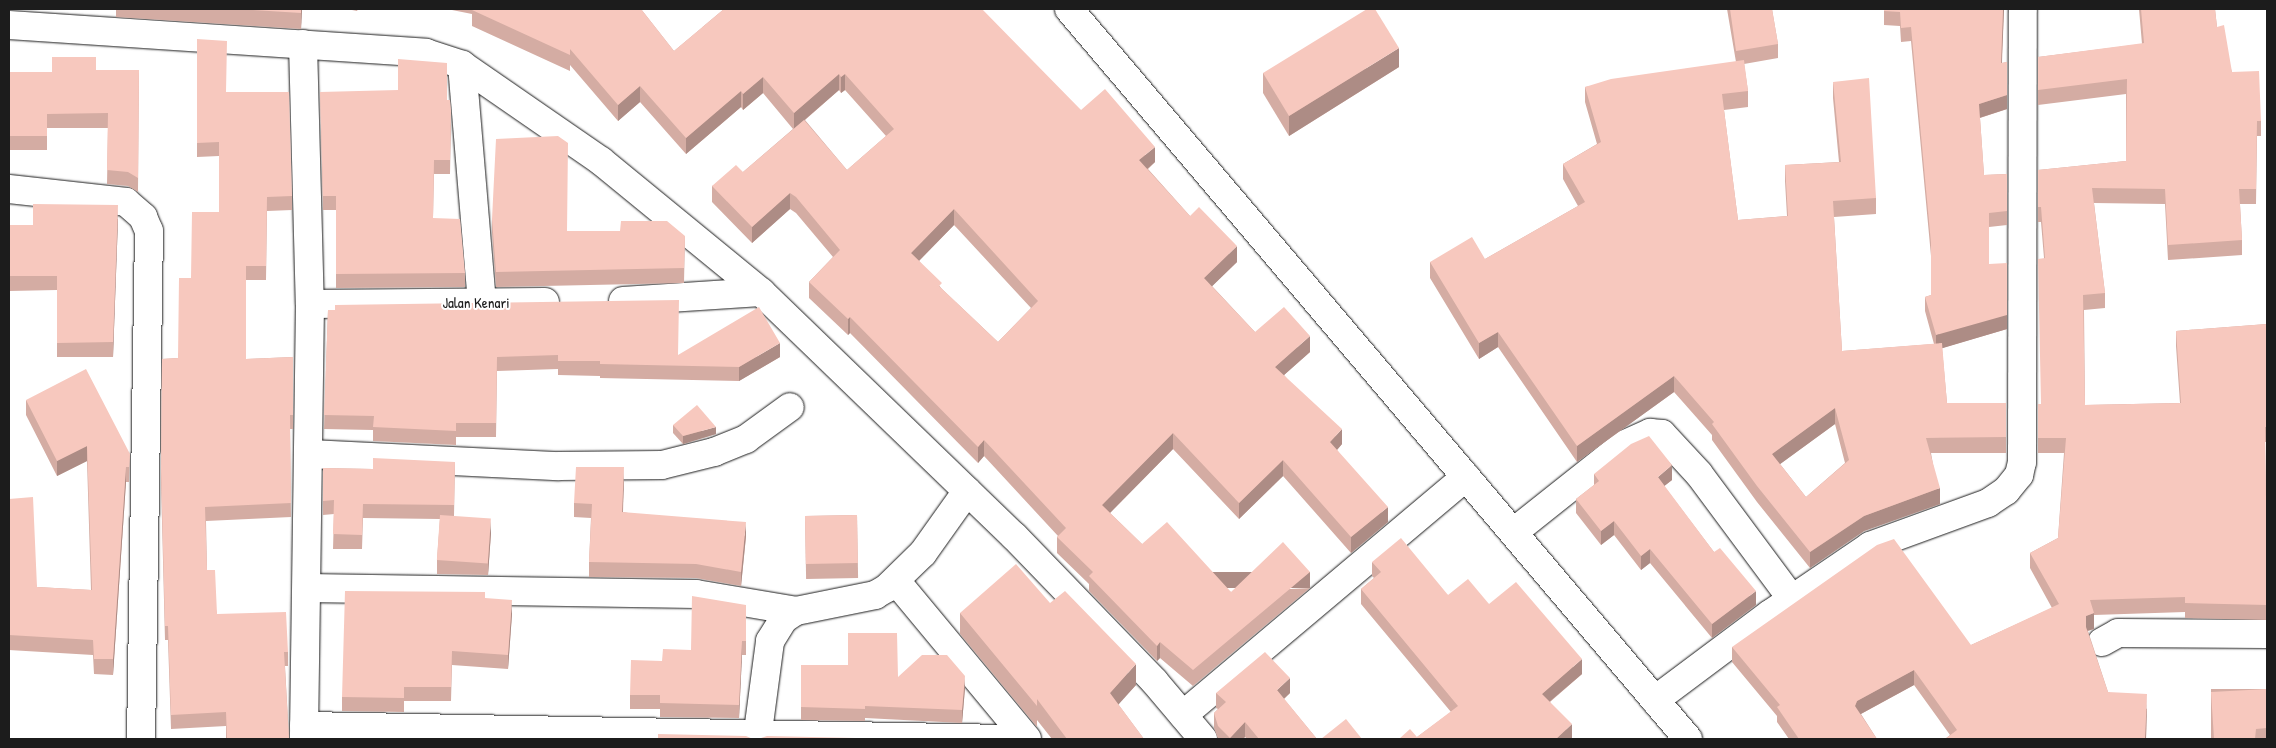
<!DOCTYPE html>
<html>
<head>
<meta charset="utf-8">
<style>
  body { margin:0 }
  #map { position:relative; width:2276px; height:748px; overflow:hidden; background:#fff; font-family:"Patrick Hand",sans-serif }
  div>[style] { position:absolute }
  .roads { filter:drop-shadow(0 0 1px #1c1c1c) drop-shadow(0 0 1px #1c1c1c) }
  .street>* { height:28px; margin:-14px; padding:0 14px; transform-origin:14px; border-radius:14px; background:#fff }
  .secondary>* { height:28px; margin:-14px; padding:0 14px; transform-origin:14px; border-radius:14px; background:#fff }
  .wall>* { inset:0; background:#d4aca3; transform-origin:0 0 }
  .shaded-wall>* { inset:0; background:#ad8c85; transform-origin:0 0 }
  .building>* { inset:0; background:#f7c8be; transform-origin:0 0 }
  span { translate:-50% -50%; white-space:nowrap; text-align:center; line-height:1.15; -webkit-text-stroke:4px #fff; paint-order:stroke }
  .street-label { font-size:15px; color:#1c1c1c }
  .frame { position:absolute; inset:0; border:10px solid #1c1c1c; pointer-events:none }
</style>
</head>
<body>
<div id="map">
  <div class="roads">
    <div class="street">
      <i style="left:9px;top:25px;width:418px;rotate:3.8deg"></i>
      <i style="left:426px;top:53px;width:38px;rotate:18deg"></i>
      <i style="left:462px;top:65px;width:169px;rotate:34.6deg"></i>
      <i style="left:601px;top:161px;width:207px;rotate:39.3deg"></i>
      <i style="left:761px;top:292px;width:351px;rotate:44deg"></i>
      <i style="left:1014px;top:536px;width:202px;rotate:46deg"></i>
      <i style="left:1154px;top:681px;width:76px;rotate:49.8deg"></i>
      <i style="left:303px;top:44px;width:260px;rotate:88.5deg"></i>
      <i style="left:310px;top:304px;width:435px;rotate:90.8deg"></i>
      <i style="left:462px;top:65px;width:239px;rotate:85.2deg"></i>
      <i style="left:9px;top:189px;width:118px;rotate:6.3deg"></i>
      <i style="left:126px;top:202px;width:23px;rotate:41deg"></i>
      <i style="left:143px;top:217px;width:15px;rotate:67deg"></i>
      <i style="left:149px;top:231px;width:508px;rotate:90.9deg"></i>
      <i style="left:623px;top:301px;width:138px;rotate:-3.7deg"></i>
      <i style="left:310px;top:304px;width:235px;rotate:-0.5deg"></i>
      <i style="left:310px;top:454px;width:249px;rotate:2.8deg"></i>
      <i style="left:559px;top:466px;width:103px;rotate:-0.6deg"></i>
      <i style="left:662px;top:465px;width:54px;rotate:-14deg"></i>
      <i style="left:714px;top:452px;width:35px;rotate:-22deg"></i>
      <i style="left:746px;top:439px;width:54px;rotate:-36deg"></i>
      <i style="left:1515px;top:531px;width:138px;rotate:-38.5deg"></i>
      <i style="left:1623px;top:445px;width:30px;rotate:-24deg"></i>
      <i style="left:1650px;top:433px;width:12px;rotate:5deg"></i>
      <i style="left:1662px;top:434px;width:54px;rotate:47.2deg"></i>
      <i style="left:1699px;top:474px;width:156px;rotate:53.4deg"></i>
      <i style="left:896px;top:581px;width:205px;rotate:50.3deg"></i>
      <i style="left:307px;top:588px;width:389px;rotate:0.9deg"></i>
      <i style="left:696px;top:594px;width:101px;rotate:9.6deg"></i>
      <i style="left:2102px;top:642px;width:18px;rotate:-29deg"></i>
      <i style="left:2118px;top:633px;width:149px;rotate:0.4deg"></i>
      <i style="left:1655px;top:700px;width:144px;rotate:-36.8deg"></i>
      <i style="left:1770px;top:614px;width:121px;rotate:-34.2deg"></i>
      <i style="left:1870px;top:546px;width:126px;rotate:-20deg"></i>
      <i style="left:1988px;top:503px;width:22px;rotate:-34deg"></i>
      <i style="left:2006px;top:491px;width:21px;rotate:-51deg"></i>
      <i style="left:2019px;top:475px;width:13px;rotate:-77deg"></i>
      <i style="left:2022px;top:462px;width:453px;rotate:-89.9deg"></i>
      <i style="left:1183px;top:715px;width:370px;rotate:-40.1deg"></i>
      <i style="left:304px;top:726px;width:700px;rotate:1.06deg"></i>
      <i style="left:757px;top:739px;width:99px;rotate:-82.4deg"></i>
      <i style="left:770px;top:641px;width:26px;rotate:-58deg"></i>
      <i style="left:784px;top:619px;width:14px;rotate:-34deg"></i>
      <i style="left:796px;top:611px;width:81px;rotate:-11.4deg"></i>
      <i style="left:875px;top:595px;width:14px;rotate:-30deg"></i>
      <i style="left:887px;top:588px;width:50px;rotate:-44.2deg"></i>
      <i style="left:923px;top:553px;width:76px;rotate:-54.6deg"></i>
    </div>
    <div class="secondary">
      <i style="left:1069px;top:9px;width:957px;rotate:49.7deg"></i>
    </div>
  </div>
  <div class="wall">
    <i style="clip-path:polygon(116px 9px,302px 9px,301px 29px,116px 17px)"></i>
    <i style="clip-path:polygon(347px 9px,358px 9px,357px 11px)"></i>
    <i style="clip-path:polygon(evenodd,447px 9px,641px 9px,674px 51px,724px 9px,1081px 110px,1155px 162px,1148px 169px,1190px 216px,1237px 262px,1212px 286px,1255px 332px,1310px 352px,1284px 375px,1342px 444px,1337px 450px,1388px 522px,1351px 553px,1283px 476px,1239px 519px,1173px 449px,1110px 513px,1142px 544px,1231px 592px,1310px 588px,1193px 686px,1160px 658px,1157px 661px,1089px 591px,1089px 584px,1057px 553px,1057px 537px,1058px 536px,984px 456px,978px 463px,850px 333px,848px 335px,809px 298px,809px 282px,833px 257px,796px 213px,790px 209px,752px 243px,712px 202px,712px 186px,743px 172px,793px 129px,763px 93px,743px 110px,741px 107px,686px 154px,640px 102px,618px 121px,570px 65px,570px 71px,472px 26px,472px 14px,447px 9px,839px 90px,841px 93px,845px 90px,886px 136px,847px 170px,805px 120px,839px 90px,447px 9px,954px 225px,1031px 308px,998px 342px,942px 289px,919px 261px,954px 225px)"></i>
    <i style="clip-path:polygon(evenodd,1727px 9px,1772px 9px,1778px 44px,1778px 58px,1744px 64px,1748px 91px,1748px 107px,1724px 110px,1738px 220px,1787px 216px,1785px 181px,1785px 165px,1839px 162px,1833px 98px,1833px 82px,1876px 198px,1876px 214px,1834px 217px,1842px 351px,1934px 344px,1925px 311px,1925px 297px,1931px 295px,1931px 256px,1911px 41px,1901px 42px,1900px 26px,1884px 25px,1884px 9px,2004px 9px,2002px 63px,2007px 62px,2007px 109px,1980px 118px,1984px 175px,2007px 174px,2007px 225px,1989px 227px,1989px 264px,2007px 329px,1942px 348px,1947px 403px,2006px 403px,2006px 453px,1931px 453px,1940px 504px,1864px 531px,1810px 568px,1757px 502px,1712px 440px,1712px 435px,1674px 392px,1577px 462px,1498px 347px,1479px 359px,1430px 278px,1430px 262px,1485px 259px,1578px 206px,1563px 179px,1563px 164px,1597px 144px,1585px 102px,1585px 87px,1736px 62px,1727px 9px,1835px 424px,1845px 463px,1806px 497px,1780px 464px,1835px 424px)"></i>
    <i style="clip-path:polygon(2139px 9px,2215px 9px,2217px 27px,2232px 72px,2261px 121px,2261px 136px,2257px 136px,2256px 204px,2240px 204px,2242px 240px,2242px 255px,2168px 260px,2165px 204px,2094px 203px,2105px 293px,2105px 308px,2084px 310px,2085px 405px,2180px 403px,2176px 346px,2176px 331px,2267px 324px,2267px 442px,2265px 442px,2266px 498px,2267px 498px,2267px 620px,2185px 618px,2185px 612px,2094px 615px,2094px 629px,2088px 631px,2108px 692px,2147px 709px,2146px 739px,1945px 739px,1950px 735px,1914px 685px,1861px 714px,1877px 739px,1789px 739px,1777px 722px,1777px 716px,1732px 662px,1732px 647px,1971px 645px,2052px 608px,2030px 568px,2030px 553px,2058px 538px,2064px 453px,2038px 453px,2038px 404px,2041px 404px,2044px 258px,2041px 222px,2038px 222px,2038px 170px,2126px 161px,2126px 94px,2038px 105px,2038px 57px,2142px 44px)"></i>
    <i style="clip-path:polygon(197px 39px,226px 92px,292px 196px,292px 210px,267px 211px,266px 280px,246px 280px,246px 359px,293px 357px,293px 429px,290px 429px,291px 517px,206px 521px,207px 570px,217px 614px,288px 652px,288px 666px,285px 666px,289px 739px,226px 739px,226px 726px,171px 729px,168px 640px,165px 640px,161px 482px,162px 359px,178px 358px,191px 278px,219px 212px,219px 156px,197px 157px)"></i>
    <i style="clip-path:polygon(1399px 67px,1289px 136px,1263px 93px,1263px 73px)"></i>
    <i style="clip-path:polygon(96px 70px,139px 70px,138px 192px,128px 186px,107px 184px,108px 128px,47px 128px,47px 150px,9px 150px,9px 72px,52px 72px)"></i>
    <i style="clip-path:polygon(320px 92px,447px 100px,451px 125px,450px 174px,434px 174px,433px 218px,465px 273px,465px 287px,336px 288px,336px 210px,323px 210px)"></i>
    <i style="clip-path:polygon(118px 219px,113px 357px,57px 357px,57px 290px,9px 291px,9px 225px,33px 225px)"></i>
    <i style="clip-path:polygon(492px 219px,567px 231px,685px 236px,684px 283px,496px 287px,492px 233px)"></i>
    <i style="clip-path:polygon(328px 310px,678px 355px,780px 357px,739px 381px,600px 378px,600px 376px,558px 375px,558px 369px,497px 371px,496px 437px,456px 437px,456px 445px,373px 441px,373px 430px,324px 429px)"></i>
    <i style="clip-path:polygon(26px 400px,130px 454px,129px 482px,126px 482px,113px 675px,94px 674px,93px 655px,9px 650px,9px 499px,37px 587px,91px 590px,87px 461px,57px 476px,26px 415px)"></i>
    <i style="clip-path:polygon(673px 425px,716px 434px,683px 444px,673px 433px)"></i>
    <i style="clip-path:polygon(455px 462px,454px 516px,491px 533px,488px 575px,437px 574px,437px 560px,440px 519px,363px 518px,362px 549px,333px 549px,334px 514px,323px 515px,323px 468px,373px 469px)"></i>
    <i style="clip-path:polygon(1594px 474px,1672px 480px,1664px 486px,1714px 552px,1756px 605px,1712px 638px,1650px 563px,1641px 570px,1614px 535px,1601px 545px,1576px 513px,1576px 499px,1594px 485px)"></i>
    <i style="clip-path:polygon(624px 481px,623px 512px,746px 536px,741px 586px,696px 578px,589px 577px,589px 562px,591px 518px,574px 517px,574px 503px)"></i>
    <i style="left:857px;top:515px;width:63px;height:52px;rotate:89deg"></i>
    <i style="clip-path:polygon(1372px 562px,1448px 595px,1489px 604px,1582px 674px,1550px 702px,1572px 739px,1417px 737px,1451px 712px,1361px 604px,1361px 589px,1374px 578px,1372px 576px)"></i>
    <i style="clip-path:polygon(485px 598px,512px 614px,508px 669px,452px 665px,451px 701px,404px 701px,404px 712px,342px 711px,342px 697px)"></i>
    <i style="clip-path:polygon(1050px 603px,1136px 685px,1118px 704px,1144px 739px,1052px 739px,1037px 720px,1037px 727px,960px 634px,960px 613px)"></i>
    <i style="clip-path:polygon(746px 605px,746px 655px,742px 655px,739px 718px,660px 717px,660px 709px,630px 709px,630px 695px,662px 661px,691px 650px)"></i>
    <i style="clip-path:polygon(801px 665px,898px 677px,965px 688px,962px 723px,865px 718px,865px 721px,801px 720px)"></i>
    <i style="left:2267px;top:689px;width:50px;height:56px;rotate:90deg"></i>
    <i style="clip-path:polygon(1216px 693px,1290px 693px,1284px 699px,1317px 739px,1247px 739px,1245px 737px,1243px 739px,1218px 739px,1214px 728px,1214px 713px,1218px 709px,1216px 708px)"></i>
  </div>
  <div class="shaded-wall">
    <i style="clip-path:polygon(301px 9px,302px 9px,301px 29px)"></i>
    <i style="clip-path:polygon(2003px 9px,2004px 9px,2001px 77px,2001px 63px)"></i>
    <i style="clip-path:polygon(1399px 48px,1399px 67px,1289px 136px,1289px 116px)"></i>
    <i style="clip-path:polygon(839px 74px,839px 90px,794px 129px,794px 113px)"></i>
    <i style="clip-path:polygon(845px 74px,845px 90px,841px 93px,841px 77px)"></i>
    <i style="clip-path:polygon(763px 77px,763px 93px,743px 110px,743px 94px)"></i>
    <i style="clip-path:polygon(640px 86px,640px 102px,618px 121px,618px 105px)"></i>
    <i style="clip-path:polygon(741px 91px,741px 107px,686px 154px,686px 138px)"></i>
    <i style="clip-path:polygon(2007px 95px,2007px 109px,1979px 118px,1979px 104px)"></i>
    <i style="clip-path:polygon(1155px 147px,1155px 162px,1139px 176px,1139px 160px)"></i>
    <i style="clip-path:polygon(790px 193px,790px 209px,752px 243px,752px 227px)"></i>
    <i style="clip-path:polygon(118px 205px,118px 219px,113px 357px,113px 342px)"></i>
    <i style="clip-path:polygon(954px 209px,954px 225px,911px 269px,911px 253px)"></i>
    <i style="clip-path:polygon(1237px 246px,1237px 262px,1204px 294px,1204px 278px)"></i>
    <i style="clip-path:polygon(2007px 263px,2007px 329px,1936px 350px,1936px 335px)"></i>
    <i style="clip-path:polygon(850px 317px,850px 333px,848px 335px,848px 319px)"></i>
    <i style="clip-path:polygon(1498px 332px,1498px 347px,1479px 359px,1479px 343px)"></i>
    <i style="clip-path:polygon(1310px 336px,1310px 352px,1275px 383px,1275px 367px)"></i>
    <i style="clip-path:polygon(780px 343px,780px 357px,739px 381px,739px 367px)"></i>
    <i style="clip-path:polygon(1674px 376px,1674px 392px,1577px 462px,1577px 446px)"></i>
    <i style="clip-path:polygon(1835px 408px,1835px 424px,1772px 470px,1772px 454px)"></i>
    <i style="clip-path:polygon(716px 427px,716px 434px,683px 444px,683px 436px)"></i>
    <i style="clip-path:polygon(1342px 429px,1342px 444px,1330px 458px,1330px 442px)"></i>
    <i style="clip-path:polygon(1173px 433px,1173px 449px,1102px 521px,1102px 505px)"></i>
    <i style="clip-path:polygon(984px 440px,984px 456px,978px 463px,978px 447px)"></i>
    <i style="clip-path:polygon(87px 446px,87px 461px,57px 476px,57px 461px)"></i>
    <i style="clip-path:polygon(1283px 460px,1283px 476px,1239px 519px,1239px 503px)"></i>
    <i style="clip-path:polygon(1672px 465px,1672px 480px,1658px 491px,1658px 477px)"></i>
    <i style="clip-path:polygon(126px 467px,126px 482px,113px 675px,113px 659px)"></i>
    <i style="clip-path:polygon(624px 467px,624px 481px,622px 526px,622px 512px)"></i>
    <i style="clip-path:polygon(1940px 488px,1940px 504px,1864px 531px,1810px 568px,1810px 552px,1864px 516px)"></i>
    <i style="clip-path:polygon(1388px 507px,1388px 522px,1351px 553px,1351px 537px)"></i>
    <i style="clip-path:polygon(491px 519px,491px 533px,488px 575px,488px 561px)"></i>
    <i style="clip-path:polygon(1614px 521px,1614px 535px,1601px 545px,1601px 531px)"></i>
    <i style="clip-path:polygon(746px 522px,746px 536px,741px 586px,741px 572px)"></i>
    <i style="clip-path:polygon(1650px 549px,1650px 563px,1641px 570px,1641px 556px)"></i>
    <i style="left:1310px;top:572px;width:16px;height:153px;rotate:90deg"></i>
    <i style="clip-path:polygon(1756px 591px,1756px 605px,1712px 638px,1712px 624px)"></i>
    <i style="clip-path:polygon(512px 600px,512px 614px,508px 669px,508px 655px)"></i>
    <i style="clip-path:polygon(2094px 613px,2094px 629px,2086px 631px,2086px 616px)"></i>
    <i style="clip-path:polygon(742px 641px,742px 655px,739px 718px,739px 705px)"></i>
    <i style="clip-path:polygon(1160px 642px,1160px 658px,1157px 661px,1157px 646px)"></i>
    <i style="clip-path:polygon(1582px 659px,1582px 674px,1542px 708px,1542px 694px)"></i>
    <i style="clip-path:polygon(1136px 664px,1136px 685px,1110px 714px,1110px 693px)"></i>
    <i style="clip-path:polygon(1914px 670px,1914px 685px,1857px 716px,1855px 706px,1857px 701px)"></i>
    <i style="clip-path:polygon(965px 676px,965px 688px,962px 723px,962px 710px)"></i>
    <i style="clip-path:polygon(1290px 678px,1290px 693px,1277px 705px,1277px 690px)"></i>
    <i style="clip-path:polygon(2147px 694px,2146px 739px,2145px 739px)"></i>
    <i style="clip-path:polygon(1245px 722px,1245px 737px,1243px 739px,1230px 739px,1230px 738px)"></i>
    <i style="clip-path:polygon(1572px 724px,1572px 739px,1556px 739px)"></i>
  </div>
  <div class="building">
    <i style="clip-path:polygon(237px 9px,301px 9px,301px 13px)"></i>
    <i style="clip-path:polygon(evenodd,473px 9px,641px 9px,674px 51px,724px 9px,982px 9px,1081px 110px,1105px 89px,1155px 147px,1139px 160px,1190px 216px,1199px 207px,1237px 246px,1204px 278px,1255px 332px,1284px 307px,1310px 336px,1275px 367px,1342px 429px,1330px 442px,1388px 507px,1351px 537px,1283px 460px,1239px 503px,1173px 433px,1102px 505px,1142px 544px,1167px 522px,1231px 592px,1283px 542px,1310px 572px,1193px 670px,1160px 642px,1157px 646px,1089px 576px,1093px 572px,1057px 537px,1066px 528px,984px 440px,978px 447px,850px 317px,848px 319px,809px 282px,840px 250px,796px 197px,790px 193px,752px 227px,712px 186px,736px 165px,743px 172px,804px 120px,847px 170px,894px 129px,845px 74px,841px 77px,839px 74px,794px 113px,763px 77px,743px 94px,741px 91px,686px 138px,640px 86px,618px 105px,570px 49px,570px 55px,472px 10px,473px 9px,954px 209px,1038px 301px,998px 342px,939px 286px,942px 283px,911px 253px,954px 209px)"></i>
    <i style="clip-path:polygon(1367px 9px,1375px 9px,1399px 48px,1289px 116px,1263px 73px)"></i>
    <i style="clip-path:polygon(1730px 9px,1772px 9px,1778px 44px,1736px 51px)"></i>
    <i style="clip-path:polygon(1884px 9px,2003px 9px,2001px 63px,2007px 62px,2007px 95px,1979px 104px,1984px 175px,2007px 174px,2007px 211px,1989px 213px,1989px 264px,2007px 263px,2007px 315px,1936px 335px,1925px 297px,1931px 295px,1931px 243px,1911px 27px,1901px 28px,1900px 12px,1884px 11px)"></i>
    <i style="clip-path:polygon(2141px 9px,2215px 9px,2217px 27px,2224px 25px,2232px 72px,2259px 71px,2261px 121px,2257px 121px,2256px 189px,2239px 189px,2242px 240px,2168px 245px,2165px 189px,2092px 188px,2105px 293px,2083px 295px,2085px 405px,2181px 403px,2176px 331px,2267px 324px,2267px 427px,2265px 427px,2266px 498px,2267px 498px,2267px 605px,2185px 603px,2185px 597px,2090px 600px,2094px 613px,2086px 616px,2086px 627px,2108px 692px,2147px 694px,2145px 739px,1945px 739px,1957px 730px,1914px 670px,1857px 701px,1855px 706px,1877px 739px,1799px 739px,1777px 707px,1780px 705px,1732px 647px,1877px 545px,1894px 539px,1971px 645px,2059px 604px,2030px 553px,2058px 538px,2066px 438px,2038px 438px,2038px 404px,2041px 404px,2038px 259px,2045px 258px,2041px 207px,2038px 207px,2038px 170px,2126px 161px,2127px 79px,2038px 90px,2038px 57px,2144px 43px)"></i>
    <i style="clip-path:polygon(197px 39px,227px 41px,226px 92px,289px 92px,292px 196px,267px 197px,266px 266px,246px 266px,246px 359px,293px 357px,293px 415px,290px 415px,291px 503px,205px 507px,207px 570px,215px 570px,217px 614px,286px 612px,288px 652px,284px 652px,289px 739px,227px 739px,226px 712px,171px 715px,168px 626px,165px 626px,161px 468px,162px 359px,178px 358px,179px 278px,191px 278px,192px 212px,219px 212px,219px 142px,197px 143px)"></i>
    <i style="clip-path:polygon(52px 57px,96px 57px,96px 70px,139px 70px,138px 178px,128px 172px,107px 170px,108px 113px,47px 114px,47px 136px,9px 136px,9px 72px,52px 72px)"></i>
    <i style="clip-path:polygon(398px 59px,447px 63px,447px 100px,450px 100px,451px 111px,450px 160px,434px 160px,433px 218px,460px 219px,465px 273px,336px 274px,336px 196px,323px 196px,320px 92px,398px 90px)"></i>
    <i style="clip-path:polygon(evenodd,1744px 60px,1748px 91px,1722px 94px,1738px 220px,1788px 216px,1785px 165px,1841px 162px,1833px 82px,1869px 78px,1876px 198px,1833px 201px,1842px 351px,1942px 343px,1947px 403px,2006px 403px,2006px 437px,1926px 438px,1940px 488px,1864px 516px,1810px 552px,1757px 486px,1712px 424px,1714px 422px,1674px 376px,1577px 446px,1498px 332px,1479px 343px,1430px 262px,1472px 237px,1485px 259px,1585px 202px,1563px 164px,1601px 142px,1585px 87px,1611px 79px,1744px 60px,1835px 408px,1849px 460px,1806px 497px,1772px 454px,1835px 408px)"></i>
    <i style="clip-path:polygon(558px 136px,568px 143px,567px 231px,620px 231px,621px 221px,667px 221px,685px 236px,684px 268px,496px 272px,492px 219px,496px 139px)"></i>
    <i style="clip-path:polygon(33px 204px,118px 205px,113px 342px,57px 343px,57px 276px,9px 276px,9px 225px,33px 225px)"></i>
    <i style="clip-path:polygon(679px 300px,678px 355px,759px 307px,780px 343px,739px 367px,600px 364px,600px 361px,558px 361px,558px 355px,497px 357px,496px 423px,456px 423px,456px 431px,373px 427px,374px 416px,324px 415px,328px 310px,335px 310px,335px 305px)"></i>
    <i style="clip-path:polygon(86px 369px,130px 454px,129px 467px,126px 467px,113px 659px,94px 659px,93px 640px,9px 635px,9px 499px,33px 497px,37px 587px,92px 590px,87px 446px,57px 461px,26px 400px)"></i>
    <i style="clip-path:polygon(697px 405px,716px 427px,683px 436px,673px 425px)"></i>
    <i style="clip-path:polygon(1649px 436px,1672px 465px,1658px 477px,1714px 552px,1720px 548px,1756px 591px,1712px 624px,1650px 549px,1641px 556px,1614px 521px,1601px 531px,1576px 499px,1599px 481px,1594px 474px,1631px 444px)"></i>
    <i style="clip-path:polygon(373px 458px,455px 462px,454px 505px,363px 504px,362px 535px,333px 534px,334px 500px,323px 501px,323px 468px,373px 469px)"></i>
    <i style="clip-path:polygon(576px 467px,624px 467px,622px 512px,746px 522px,741px 572px,696px 564px,589px 562px,592px 504px,574px 503px)"></i>
    <i style="left:440px;top:515px;width:51px;height:45px;rotate:4deg"></i>
    <i style="left:857px;top:515px;width:48px;height:52px;rotate:89deg"></i>
    <i style="clip-path:polygon(1401px 538px,1448px 595px,1468px 579px,1489px 604px,1516px 582px,1582px 659px,1542px 694px,1572px 724px,1556px 739px,1399px 739px,1410px 729px,1417px 737px,1458px 706px,1361px 589px,1381px 572px,1372px 562px)"></i>
    <i style="clip-path:polygon(1016px 564px,1050px 603px,1065px 591px,1136px 664px,1110px 693px,1144px 739px,1067px 739px,1037px 699px,1037px 706px,960px 613px)"></i>
    <i style="clip-path:polygon(345px 591px,485px 592px,485px 598px,512px 600px,508px 655px,452px 651px,451px 687px,404px 687px,404px 698px,342px 697px)"></i>
    <i style="clip-path:polygon(692px 596px,746px 605px,746px 641px,742px 641px,739px 705px,660px 703px,660px 695px,630px 695px,631px 660px,662px 661px,663px 649px,691px 650px)"></i>
    <i style="clip-path:polygon(848px 633px,897px 633px,898px 677px,922px 655px,947px 655px,965px 676px,962px 710px,865px 706px,865px 709px,801px 707px,801px 665px,848px 665px)"></i>
    <i style="clip-path:polygon(1265px 652px,1290px 678px,1277px 690px,1317px 739px,1259px 739px,1245px 722px,1230px 738px,1218px 726px,1214px 713px,1226px 702px,1216px 693px)"></i>
    <i style="clip-path:polygon(2267px 689px,2267px 728px,2256px 729px,2255px 739px,2214px 739px,2211px 692px)"></i>
    <i style="clip-path:polygon(1346px 719px,1362px 739px,1321px 739px)"></i>
    <i style="clip-path:polygon(658px 734px,746px 736px,753px 739px,658px 739px)"></i>
    <i style="clip-path:polygon(767px 736px,856px 738px,856px 739px,758px 739px)"></i>
  </div>
  <div class="street-label">
    <span style="left:476px;top:303px">Jalan Kenari</span>
  </div>
  <div class="frame"></div>
</div>
</body>
</html>
